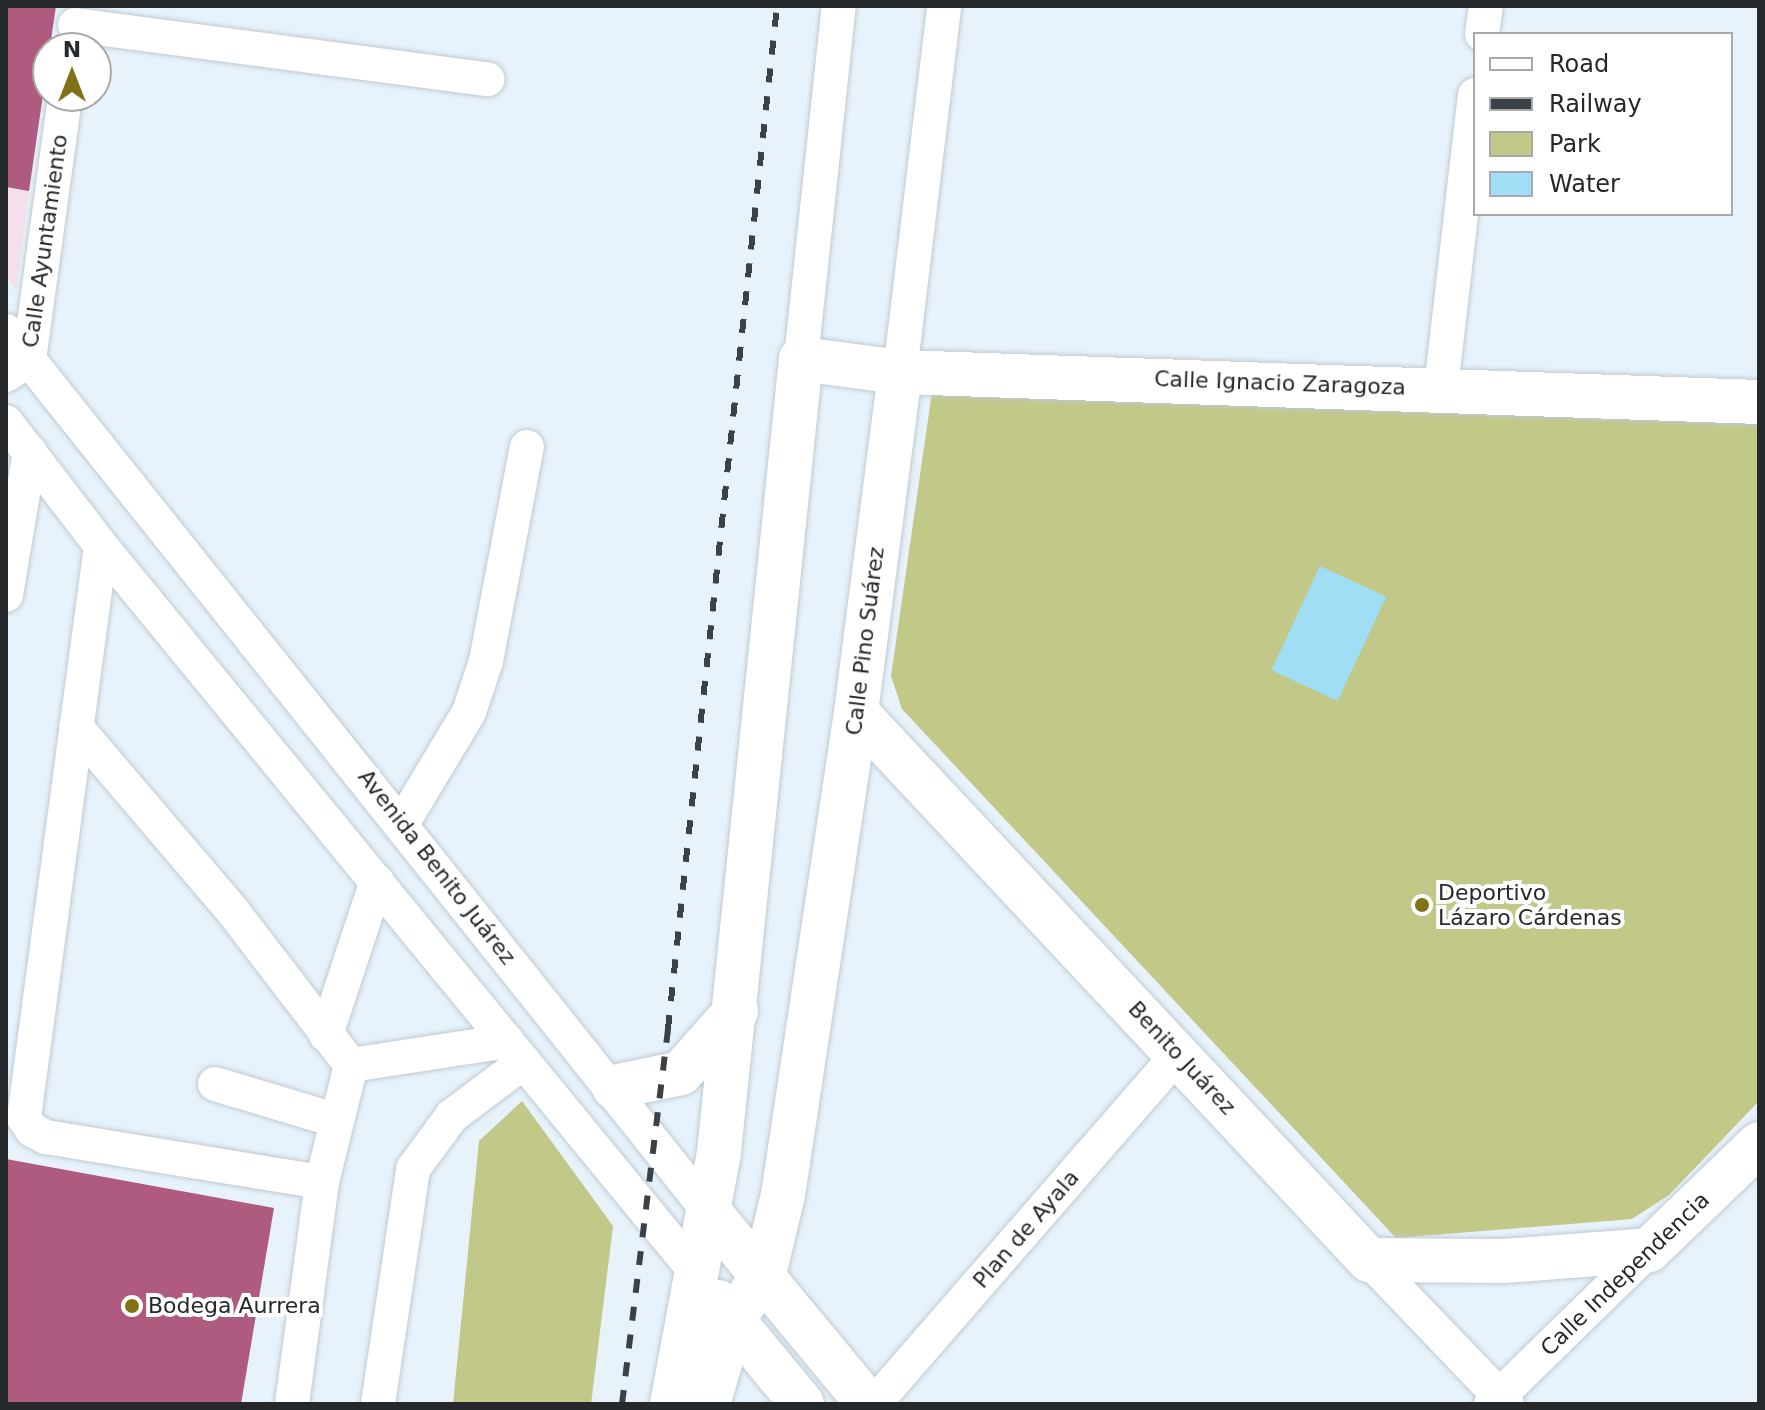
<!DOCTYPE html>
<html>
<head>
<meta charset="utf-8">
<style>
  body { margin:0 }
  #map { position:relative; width:1765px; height:1410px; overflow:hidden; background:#e7f2fb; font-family:"DejaVu Sans",sans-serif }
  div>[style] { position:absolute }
  .commercial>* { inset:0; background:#f5dfec }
  .green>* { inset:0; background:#c2c888 }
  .water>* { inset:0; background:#a0def6; transform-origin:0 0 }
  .building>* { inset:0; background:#af5b80 }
  .roads { filter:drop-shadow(0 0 2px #bfcad2) drop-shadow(0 0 2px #bfcad2) }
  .minor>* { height:34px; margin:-17px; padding:0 17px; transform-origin:17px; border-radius:17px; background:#fff }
  .major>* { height:44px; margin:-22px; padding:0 22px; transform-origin:22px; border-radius:22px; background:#fff }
  .rail>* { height:6px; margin-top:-3px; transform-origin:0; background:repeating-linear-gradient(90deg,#3c4145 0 14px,transparent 0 28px) }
  .dots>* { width:22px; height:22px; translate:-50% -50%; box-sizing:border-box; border:4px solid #fff; border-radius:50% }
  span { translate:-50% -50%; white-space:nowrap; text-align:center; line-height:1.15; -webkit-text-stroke:8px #fff; paint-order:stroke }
  .street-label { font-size:22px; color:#25292c }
  .poi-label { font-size:22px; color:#25292c }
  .left { translate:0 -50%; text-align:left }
  .frame { position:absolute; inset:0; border:8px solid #25292c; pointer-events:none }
  .legend { position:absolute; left:1473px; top:32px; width:260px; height:184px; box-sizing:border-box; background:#fff; border:2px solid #a8a9ab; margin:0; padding:10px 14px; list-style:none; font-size:24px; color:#25292c }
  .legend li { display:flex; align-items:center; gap:16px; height:40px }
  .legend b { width:40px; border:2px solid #a8a9ab }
  .north { position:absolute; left:32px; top:32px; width:80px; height:80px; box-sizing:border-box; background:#fff; border:2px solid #a8a9ab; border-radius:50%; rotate:0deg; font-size:22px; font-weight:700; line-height:32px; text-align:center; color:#25292c }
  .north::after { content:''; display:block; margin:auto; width:28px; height:36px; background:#817315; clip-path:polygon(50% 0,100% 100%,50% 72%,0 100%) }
</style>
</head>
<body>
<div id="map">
  <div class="commercial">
    <i style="clip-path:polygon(6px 6px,29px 191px,16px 290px,6px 277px)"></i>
  </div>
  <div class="green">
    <i style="clip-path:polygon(932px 392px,1759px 418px,1759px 1101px,1669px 1195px,1632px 1219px,1396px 1238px,902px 709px,891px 676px)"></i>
    <i style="clip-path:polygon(522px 1101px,613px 1226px,591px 1404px,453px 1404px,479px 1141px)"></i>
  </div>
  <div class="water">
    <i style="left:1320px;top:566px;width:73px;height:115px;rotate:25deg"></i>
  </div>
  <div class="building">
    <i style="clip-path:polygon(6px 6px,56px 6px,29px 191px,6px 187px)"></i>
    <i style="clip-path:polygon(6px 1159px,274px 1208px,241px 1404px,6px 1404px)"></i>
  </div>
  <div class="roads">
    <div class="minor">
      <i style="left:75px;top:25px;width:416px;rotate:7.5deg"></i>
      <i style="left:1482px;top:34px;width:28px;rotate:-82deg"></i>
      <i style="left:6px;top:331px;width:1129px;rotate:51.4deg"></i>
      <i style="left:801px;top:359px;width:355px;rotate:-83.9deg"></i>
      <i style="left:900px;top:372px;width:369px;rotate:-83.1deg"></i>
      <i style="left:6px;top:375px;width:27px;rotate:-33deg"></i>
      <i style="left:29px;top:360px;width:266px;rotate:-82.2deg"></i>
      <i style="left:1441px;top:388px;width:295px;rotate:-83.4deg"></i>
      <i style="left:6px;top:422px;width:156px;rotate:52.5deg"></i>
      <i style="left:101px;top:546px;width:937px;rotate:50.67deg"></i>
      <i style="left:101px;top:546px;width:577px;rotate:97.67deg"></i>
      <i style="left:24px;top:1118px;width:14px;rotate:56deg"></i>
      <i style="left:32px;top:1130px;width:16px;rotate:27deg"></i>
      <i style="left:46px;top:1137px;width:280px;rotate:9.3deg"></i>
      <i style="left:322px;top:1182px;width:224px;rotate:97.7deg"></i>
      <i style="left:6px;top:595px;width:145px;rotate:-80.5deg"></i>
      <i style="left:76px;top:727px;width:245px;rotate:49.6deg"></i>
      <i style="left:235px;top:914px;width:190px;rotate:52.5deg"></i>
      <i style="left:351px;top:1065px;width:158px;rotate:-8.7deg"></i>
      <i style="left:403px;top:822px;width:128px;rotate:-59deg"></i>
      <i style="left:469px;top:712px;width:54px;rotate:-71.6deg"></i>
      <i style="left:486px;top:661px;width:218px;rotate:-79.2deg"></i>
      <i style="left:326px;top:1035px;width:162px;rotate:-71.7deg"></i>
      <i style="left:215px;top:1084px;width:125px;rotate:16.7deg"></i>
      <i style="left:322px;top:1182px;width:121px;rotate:-76.1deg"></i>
      <i style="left:1369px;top:1260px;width:199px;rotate:46.2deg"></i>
      <i style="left:378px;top:1404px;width:238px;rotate:-81.5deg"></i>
      <i style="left:413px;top:1169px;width:66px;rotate:-53.7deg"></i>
      <i style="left:452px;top:1116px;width:90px;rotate:-36.9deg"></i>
      <i style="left:874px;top:1404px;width:464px;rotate:-49deg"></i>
      <i style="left:1491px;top:1404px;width:221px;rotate:-44.3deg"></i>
    </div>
    <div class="major">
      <i style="left:856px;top:712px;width:751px;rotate:46.89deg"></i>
      <i style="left:1369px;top:1260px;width:135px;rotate:0.4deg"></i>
      <i style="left:1504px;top:1261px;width:145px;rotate:-4.3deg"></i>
      <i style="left:1649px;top:1250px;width:153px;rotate:-43.9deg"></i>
      <i style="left:614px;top:1087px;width:68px;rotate:-11.8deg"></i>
      <i style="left:681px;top:1073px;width:83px;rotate:-48.4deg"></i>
      <i style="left:710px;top:1213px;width:248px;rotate:50.4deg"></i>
      <i style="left:718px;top:1302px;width:132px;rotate:50.5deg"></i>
      <i style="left:672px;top:1404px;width:256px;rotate:-79.4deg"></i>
      <i style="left:719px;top:1152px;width:797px;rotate:-84.1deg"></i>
      <i style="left:801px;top:359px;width:100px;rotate:7.5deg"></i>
      <i style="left:900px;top:372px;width:860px;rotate:2deg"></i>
      <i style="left:708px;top:1404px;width:88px;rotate:-73.4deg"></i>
      <i style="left:733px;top:1320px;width:55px;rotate:-56deg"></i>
      <i style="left:764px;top:1274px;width:81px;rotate:-76.5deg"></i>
      <i style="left:783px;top:1195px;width:488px;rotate:-81.4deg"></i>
      <i style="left:856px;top:712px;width:343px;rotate:-82.6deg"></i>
    </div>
  </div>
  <div class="rail">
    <i style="left:622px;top:1404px;width:378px;rotate:-83deg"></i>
    <i style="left:668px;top:1029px;width:1029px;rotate:-83.92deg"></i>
  </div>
  <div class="dots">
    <i style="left:1422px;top:905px;background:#817315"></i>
    <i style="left:132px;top:1306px;background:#817315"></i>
  </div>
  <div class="street-label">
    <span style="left:45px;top:241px;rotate:-82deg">Calle Ayuntamiento</span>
    <span style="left:1280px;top:383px;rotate:2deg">Calle Ignacio Zaragoza</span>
    <span style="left:865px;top:641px;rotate:-83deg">Calle Pino Suárez</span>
    <span style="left:437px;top:867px;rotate:52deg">Avenida Benito Juárez</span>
    <span style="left:1182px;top:1058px;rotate:47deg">Benito Juárez</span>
    <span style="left:1026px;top:1229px;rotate:-49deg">Plan de Ayala</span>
    <span style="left:1625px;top:1274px;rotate:-44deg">Calle Independencia</span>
  </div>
  <div class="poi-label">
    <span class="left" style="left:1438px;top:905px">Deportivo<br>Lázaro Cárdenas</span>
    <span class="left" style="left:148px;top:1306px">Bodega Aurrera</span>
  </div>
  <div class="frame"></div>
  <ul class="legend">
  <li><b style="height:10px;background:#fff"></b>Road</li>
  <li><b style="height:10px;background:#3c4145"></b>Railway</li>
  <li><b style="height:22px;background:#c2c888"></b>Park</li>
  <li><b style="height:22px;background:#a0def6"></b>Water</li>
  </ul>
  <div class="north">N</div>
</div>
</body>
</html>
